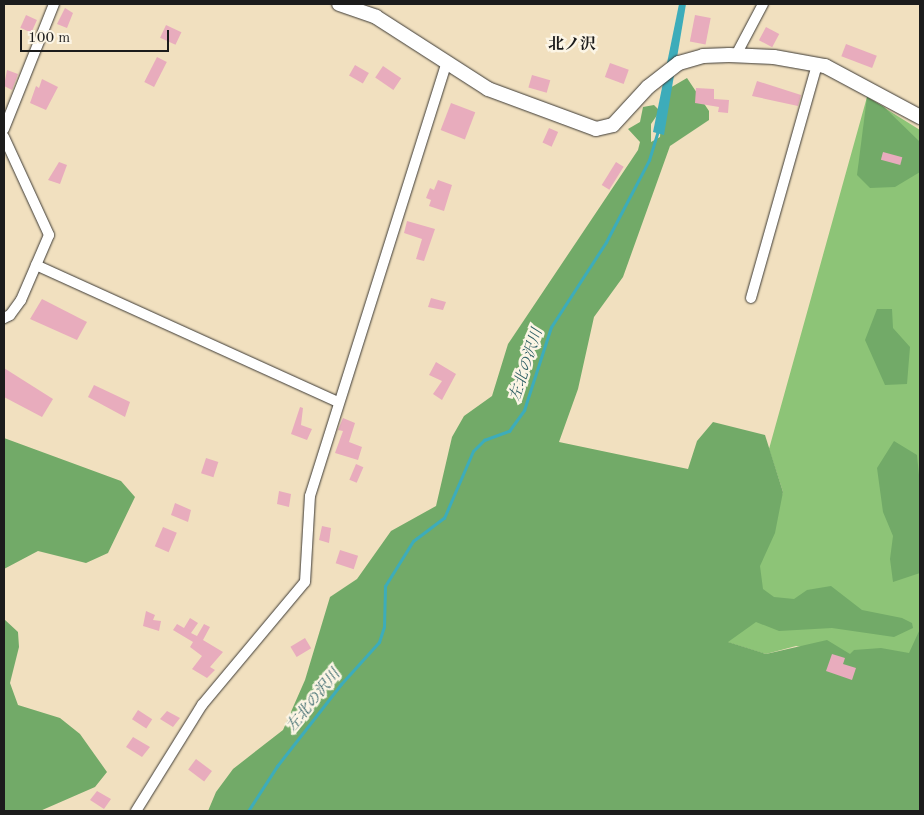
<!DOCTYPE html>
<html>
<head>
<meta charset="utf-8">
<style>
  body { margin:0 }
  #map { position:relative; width:924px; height:815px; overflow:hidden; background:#f1e0bf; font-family:"Old Standard TT","Noto Serif JP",serif }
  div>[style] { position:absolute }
  .green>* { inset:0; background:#8dc477 }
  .forest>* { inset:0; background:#72aa68 }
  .water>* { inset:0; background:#3dacba }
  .stream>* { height:3px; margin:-1.5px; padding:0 1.5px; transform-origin:1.5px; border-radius:1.5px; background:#3dacba }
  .building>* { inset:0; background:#e8acbd; transform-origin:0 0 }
  .roads { filter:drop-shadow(0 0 1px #3c3934) drop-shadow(0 0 1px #3c3934) }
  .street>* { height:10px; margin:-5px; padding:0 5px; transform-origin:5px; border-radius:5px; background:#fff }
  .secondary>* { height:14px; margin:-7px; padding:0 7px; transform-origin:7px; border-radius:7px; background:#fff }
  span { translate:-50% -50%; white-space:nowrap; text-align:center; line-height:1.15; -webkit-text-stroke:5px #fcf5e5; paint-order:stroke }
  .water-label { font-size:15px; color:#2b5d63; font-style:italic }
  .quarter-label { font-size:16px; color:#1c1c1c; font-weight:700 }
  .frame { position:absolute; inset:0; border:5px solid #1c1c1c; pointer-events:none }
  .scale { position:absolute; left:20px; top:30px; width:149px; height:22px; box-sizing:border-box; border:2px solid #1c1c1c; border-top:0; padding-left:6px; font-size:15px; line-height:18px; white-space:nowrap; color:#1c1c1c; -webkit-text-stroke:4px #fcf5e5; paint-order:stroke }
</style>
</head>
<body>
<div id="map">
  <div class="green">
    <i style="clip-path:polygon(867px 97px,920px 130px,920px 643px,908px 663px,796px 646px,766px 654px,727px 642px,783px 492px,769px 449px)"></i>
  </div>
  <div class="forest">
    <i style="clip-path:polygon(687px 78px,709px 111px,709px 120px,670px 146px,623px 277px,594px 317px,578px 389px,559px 442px,688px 469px,697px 441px,713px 422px,765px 435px,783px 492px,775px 533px,760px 566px,763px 589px,774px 597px,794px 599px,807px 590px,831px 586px,862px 610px,902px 618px,912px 623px,913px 628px,894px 637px,832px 628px,779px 631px,756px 622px,728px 642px,766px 654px,827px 640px,850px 654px,854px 650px,881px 648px,909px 653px,920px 629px,920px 811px,208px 811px,216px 792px,233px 769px,283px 730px,305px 680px,330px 597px,357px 579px,391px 531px,436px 506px,452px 437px,464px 416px,492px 396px,508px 344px,638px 150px,640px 142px,628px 129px,640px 122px,643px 107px,654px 105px,660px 111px,651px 124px,651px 142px,660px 137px,663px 92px)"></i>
    <i style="clip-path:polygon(867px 97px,884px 107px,920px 142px,920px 172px,895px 187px,870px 188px,857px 175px)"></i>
    <i style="clip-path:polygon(877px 309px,892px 309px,893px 328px,910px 347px,907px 384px,885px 385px,865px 340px)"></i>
    <i style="clip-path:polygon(4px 438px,121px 481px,135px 497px,108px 553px,86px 563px,38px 551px,4px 569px)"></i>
    <i style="clip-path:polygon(894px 441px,917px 455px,920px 485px,920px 573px,893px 582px,890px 559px,893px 536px,883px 512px,877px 468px)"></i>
    <i style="clip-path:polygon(4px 619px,18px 632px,19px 647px,10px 683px,18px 705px,60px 718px,80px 734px,107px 772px,95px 787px,40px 811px,4px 811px)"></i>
  </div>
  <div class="water">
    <i style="clip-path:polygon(679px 4px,686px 4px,664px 135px,653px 132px)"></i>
  </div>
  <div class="stream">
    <i style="left:248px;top:811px;width:54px;rotate:-57.2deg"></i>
    <i style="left:277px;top:766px;width:104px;rotate:-52deg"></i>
    <i style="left:341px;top:684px;width:57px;rotate:-47.9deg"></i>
    <i style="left:379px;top:642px;width:16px;rotate:-72deg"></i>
    <i style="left:384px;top:627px;width:41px;rotate:-88.6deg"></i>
    <i style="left:385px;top:586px;width:53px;rotate:-58.1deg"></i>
    <i style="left:413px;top:541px;width:39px;rotate:-37deg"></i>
    <i style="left:444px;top:518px;width:73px;rotate:-66.6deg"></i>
    <i style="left:473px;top:451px;width:16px;rotate:-45deg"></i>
    <i style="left:484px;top:440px;width:27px;rotate:-20deg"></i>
    <i style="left:509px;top:431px;width:26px;rotate:-54deg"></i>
    <i style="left:524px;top:410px;width:87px;rotate:-72deg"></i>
    <i style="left:551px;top:327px;width:101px;rotate:-57.1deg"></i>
    <i style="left:606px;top:242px;width:93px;rotate:-62.3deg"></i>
    <i style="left:649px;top:160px;width:30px;rotate:-73deg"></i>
  </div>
  <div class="building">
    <i style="clip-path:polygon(65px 8px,73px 13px,67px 28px,57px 24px)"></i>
    <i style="left:26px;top:15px;width:12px;height:14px;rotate:24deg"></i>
    <i style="left:695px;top:15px;width:16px;height:27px;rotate:11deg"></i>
    <i style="left:166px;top:25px;width:17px;height:14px;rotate:25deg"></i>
    <i style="left:766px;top:27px;width:15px;height:15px;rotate:28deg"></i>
    <i style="left:846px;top:44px;width:33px;height:13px;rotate:21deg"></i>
    <i style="left:157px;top:57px;width:11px;height:28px;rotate:27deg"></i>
    <i style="left:610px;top:63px;width:20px;height:15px;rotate:20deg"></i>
    <i style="left:355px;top:65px;width:16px;height:12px;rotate:30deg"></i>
    <i style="left:383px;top:66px;width:22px;height:14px;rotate:34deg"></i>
    <i style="clip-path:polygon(7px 70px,18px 74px,12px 90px,4px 86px)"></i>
    <i style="left:532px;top:75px;width:19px;height:13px;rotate:16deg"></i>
    <i style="clip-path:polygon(42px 79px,58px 87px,46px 110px,30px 103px,36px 86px,39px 88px)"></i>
    <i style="clip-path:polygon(757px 81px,801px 95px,798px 106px,752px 96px)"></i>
    <i style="clip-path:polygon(696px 88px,714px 89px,714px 99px,729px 100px,728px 113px,718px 112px,719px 107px,695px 103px)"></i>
    <i style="left:451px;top:103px;width:26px;height:29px;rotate:21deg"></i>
    <i style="left:549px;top:128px;width:10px;height:16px;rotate:24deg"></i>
    <i style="left:883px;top:152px;width:20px;height:8px;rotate:15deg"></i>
    <i style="clip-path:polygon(59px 162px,67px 165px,60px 184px,48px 180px)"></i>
    <i style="left:616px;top:162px;width:9px;height:27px;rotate:32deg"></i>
    <i style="clip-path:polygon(438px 180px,452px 185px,444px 211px,429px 206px,431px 200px,426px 198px,430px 188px,434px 190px)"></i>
    <i style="clip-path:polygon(407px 221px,435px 229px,424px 261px,416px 259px,422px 239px,404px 233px)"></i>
    <i style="clip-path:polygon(431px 298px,446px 302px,443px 310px,428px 307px)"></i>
    <i style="clip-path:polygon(42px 299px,87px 322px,77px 340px,30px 319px)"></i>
    <i style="clip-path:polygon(436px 362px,456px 374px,442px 400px,433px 394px,442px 381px,429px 375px)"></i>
    <i style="clip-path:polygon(4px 368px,53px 399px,42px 417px,4px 397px)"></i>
    <i style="clip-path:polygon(94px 385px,130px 402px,125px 417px,88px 397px)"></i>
    <i style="clip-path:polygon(300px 407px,303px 408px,301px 425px,312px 429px,307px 440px,291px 434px)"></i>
    <i style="clip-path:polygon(343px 418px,355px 423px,349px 442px,362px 447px,358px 460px,335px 453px,343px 431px,338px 430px)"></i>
    <i style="left:206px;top:458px;width:13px;height:16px;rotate:18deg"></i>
    <i style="left:356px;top:464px;width:8px;height:17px;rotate:23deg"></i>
    <i style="clip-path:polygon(279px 491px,291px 494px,289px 507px,277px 504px)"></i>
    <i style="clip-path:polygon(175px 503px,191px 510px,188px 522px,171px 515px)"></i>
    <i style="clip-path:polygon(322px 526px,331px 528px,329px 543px,319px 540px)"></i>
    <i style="left:163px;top:527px;width:15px;height:21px;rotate:23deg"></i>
    <i style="left:340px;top:550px;width:19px;height:14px;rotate:18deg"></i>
    <i style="clip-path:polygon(146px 611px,155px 615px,153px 620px,161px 621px,159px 631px,143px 626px)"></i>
    <i style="clip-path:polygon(190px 618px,198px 623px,191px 633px,197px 636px,204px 624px,210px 627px,203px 640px,223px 652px,210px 667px,215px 670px,207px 678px,192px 669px,202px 656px,190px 647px,193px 642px,173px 630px,177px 624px,184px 628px)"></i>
    <i style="left:305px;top:638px;width:12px;height:17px;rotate:59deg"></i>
    <i style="clip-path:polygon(832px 654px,845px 658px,843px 664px,856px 668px,852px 680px,826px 671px)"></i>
    <i style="left:138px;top:710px;width:17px;height:11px;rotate:33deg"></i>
    <i style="clip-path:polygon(167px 711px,180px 718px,173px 727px,160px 719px)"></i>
    <i style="clip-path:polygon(133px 737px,150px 747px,142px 757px,126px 747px)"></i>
    <i style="left:196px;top:759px;width:20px;height:13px;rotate:37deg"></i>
    <i style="clip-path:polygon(97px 791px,111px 799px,104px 809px,90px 800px)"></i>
  </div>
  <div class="roads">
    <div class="street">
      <i style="left:736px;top:55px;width:58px;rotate:-62.1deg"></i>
      <i style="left:4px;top:129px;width:135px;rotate:-68.2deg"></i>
      <i style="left:4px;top:137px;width:108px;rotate:65.3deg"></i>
      <i style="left:49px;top:235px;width:71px;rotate:113.3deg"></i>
      <i style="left:21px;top:300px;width:19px;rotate:126deg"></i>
      <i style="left:10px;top:315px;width:7px;rotate:153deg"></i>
      <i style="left:36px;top:265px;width:332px;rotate:24.4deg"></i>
      <i style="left:751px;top:298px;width:243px;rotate:-74.2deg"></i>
      <i style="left:136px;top:811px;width:125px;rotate:-58.1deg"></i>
      <i style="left:202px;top:705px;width:160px;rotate:-50.1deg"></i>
      <i style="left:305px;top:582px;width:86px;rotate:-86.7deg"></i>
      <i style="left:310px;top:496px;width:455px;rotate:-72.5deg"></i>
    </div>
    <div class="secondary">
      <i style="left:339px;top:4px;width:39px;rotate:19deg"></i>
      <i style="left:376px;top:17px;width:133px;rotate:32.7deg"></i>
      <i style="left:488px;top:89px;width:115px;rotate:20.3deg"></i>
      <i style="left:596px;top:129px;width:17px;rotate:-13deg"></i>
      <i style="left:613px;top:125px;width:52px;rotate:-47.4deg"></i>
      <i style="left:648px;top:87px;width:39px;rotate:-38deg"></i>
      <i style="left:679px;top:63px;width:25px;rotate:-16deg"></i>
      <i style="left:703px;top:56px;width:26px;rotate:-2deg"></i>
      <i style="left:729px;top:55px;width:45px;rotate:2.5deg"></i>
      <i style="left:774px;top:57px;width:52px;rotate:10deg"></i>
      <i style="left:825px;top:66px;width:108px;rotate:28.2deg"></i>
    </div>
  </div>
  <div class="water-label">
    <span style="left:527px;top:365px;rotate:-72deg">左北の沢川</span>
    <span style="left:314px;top:701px;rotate:-51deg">左北の沢川</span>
  </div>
  <div class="quarter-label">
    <span style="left:572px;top:45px">北ノ沢</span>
  </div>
  <div class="frame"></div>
  <div class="scale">100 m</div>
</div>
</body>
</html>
